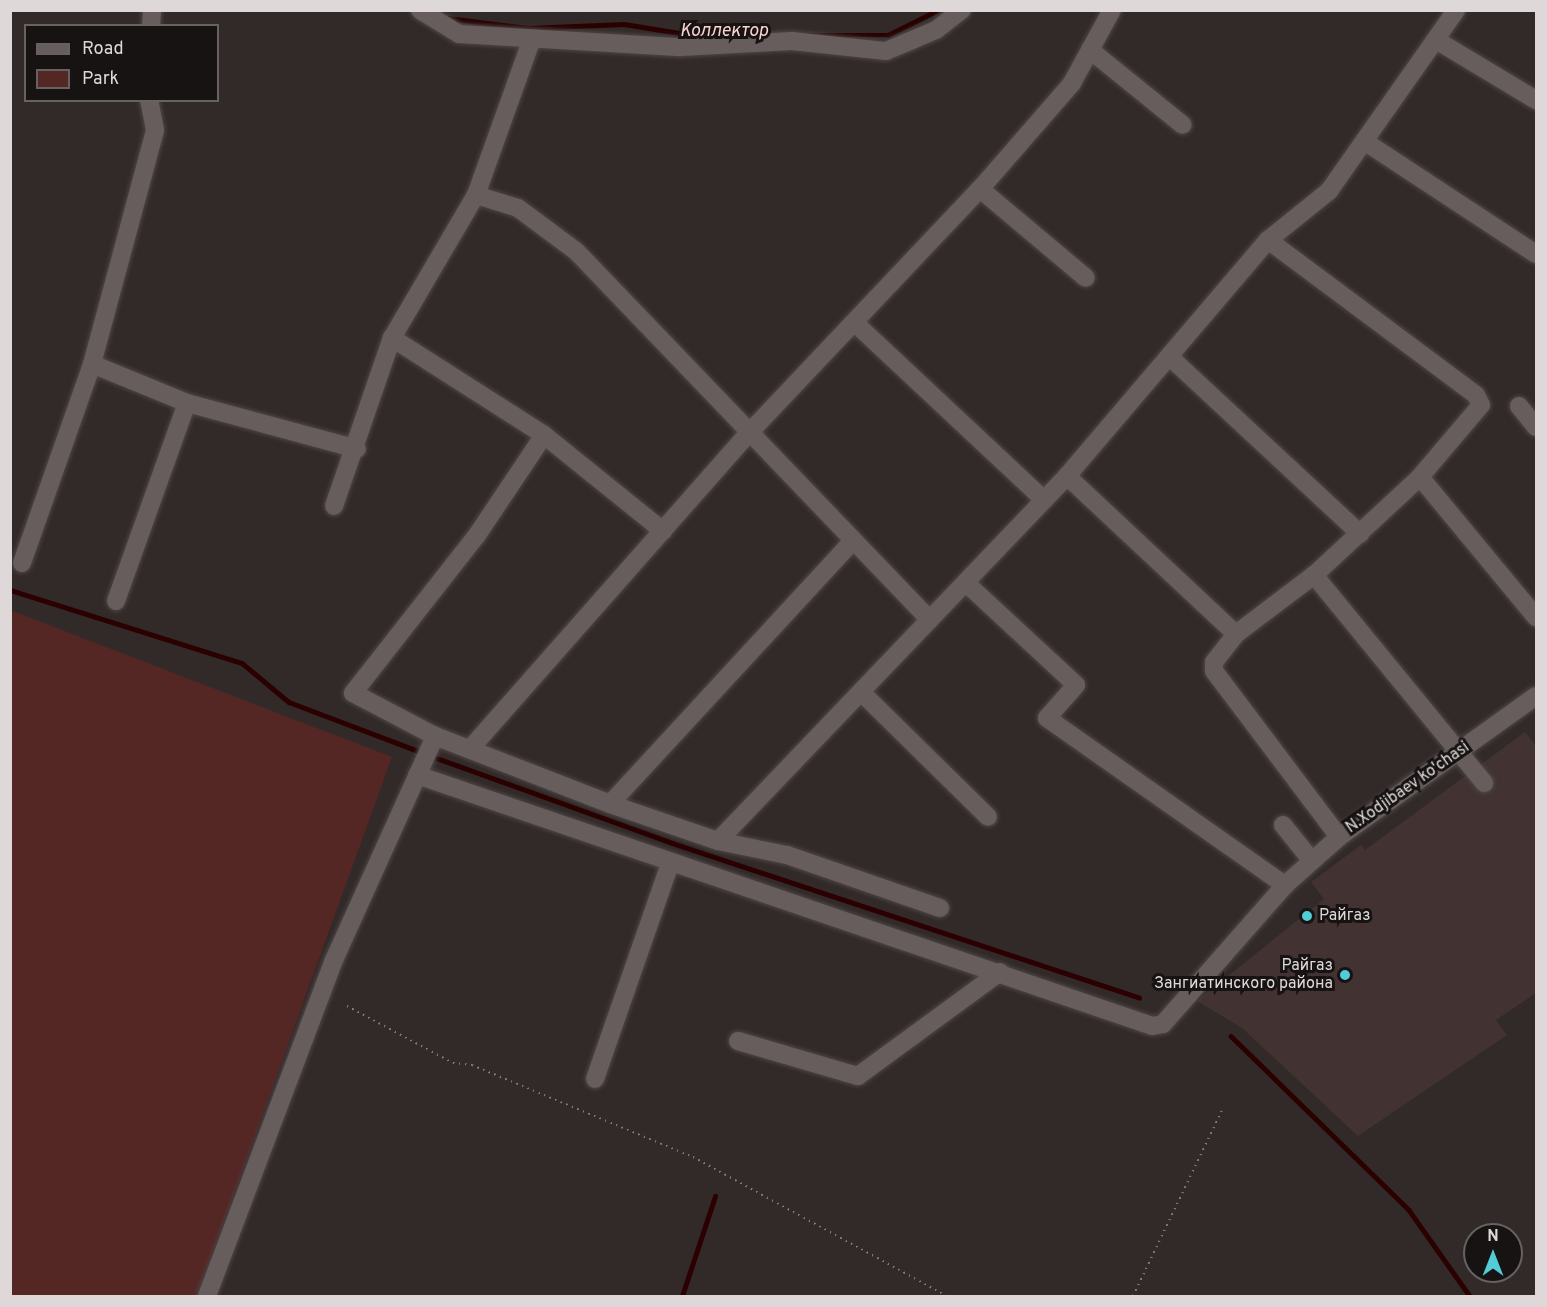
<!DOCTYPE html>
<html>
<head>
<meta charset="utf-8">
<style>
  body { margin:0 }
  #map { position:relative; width:1547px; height:1307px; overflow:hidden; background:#322a29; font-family:Overpass,sans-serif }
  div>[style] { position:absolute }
  .built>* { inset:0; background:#423332 }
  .green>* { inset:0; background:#542725 }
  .stream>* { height:4.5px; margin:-2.25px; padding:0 2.25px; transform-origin:2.25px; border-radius:2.25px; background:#2a0001 }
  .path>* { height:2px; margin-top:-1px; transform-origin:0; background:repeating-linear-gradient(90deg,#817b7a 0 1.5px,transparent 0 6px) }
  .roads { filter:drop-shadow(0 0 2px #4d4645) drop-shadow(0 0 2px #4d4645) }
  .minor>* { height:18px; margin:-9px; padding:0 9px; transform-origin:9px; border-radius:9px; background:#675d5d }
  .dots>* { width:16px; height:16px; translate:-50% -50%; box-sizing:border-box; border:3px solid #171313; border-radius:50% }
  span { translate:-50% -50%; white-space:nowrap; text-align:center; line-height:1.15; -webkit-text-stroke:6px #171313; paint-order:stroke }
  .street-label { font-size:16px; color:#ded9d8 }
  .poi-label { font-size:16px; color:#ded9d8 }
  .left { translate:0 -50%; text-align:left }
  .right { translate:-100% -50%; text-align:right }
  .water-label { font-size:18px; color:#fbd5d2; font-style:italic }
  .frame { position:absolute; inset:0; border:12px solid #ded9d8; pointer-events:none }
  .legend { position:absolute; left:24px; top:24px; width:195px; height:78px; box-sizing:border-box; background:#171313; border:2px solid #676262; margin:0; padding:8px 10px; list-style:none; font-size:18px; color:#ded9d8 }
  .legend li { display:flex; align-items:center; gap:12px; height:30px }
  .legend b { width:30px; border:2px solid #676262 }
  .north { position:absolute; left:1463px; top:1223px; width:60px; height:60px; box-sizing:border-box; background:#171313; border:2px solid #676262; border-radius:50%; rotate:0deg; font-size:16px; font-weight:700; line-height:24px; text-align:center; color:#ded9d8 }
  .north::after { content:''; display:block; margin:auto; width:21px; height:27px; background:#52ccd6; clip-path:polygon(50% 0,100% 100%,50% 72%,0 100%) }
</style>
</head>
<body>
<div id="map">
  <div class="built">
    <i style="clip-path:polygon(1525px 732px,1536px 746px,1536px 993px,1496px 1020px,1507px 1035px,1358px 1136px,1242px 1028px,1197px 1001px,1324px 899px,1311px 882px,1361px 845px,1365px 850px)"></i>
  </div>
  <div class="green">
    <i style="clip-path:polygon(10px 610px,392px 757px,197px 1296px,11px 1296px)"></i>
  </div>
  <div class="stream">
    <i style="left:447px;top:18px;width:81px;rotate:7.1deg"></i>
    <i style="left:527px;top:28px;width:97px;rotate:-2.4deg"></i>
    <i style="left:624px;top:24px;width:68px;rotate:9.3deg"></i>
    <i style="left:691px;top:35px;width:197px"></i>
    <i style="left:888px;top:35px;width:56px;rotate:-26.6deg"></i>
    <i style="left:10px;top:590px;width:243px;rotate:17.5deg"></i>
    <i style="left:242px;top:663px;width:61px;rotate:39.7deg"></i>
    <i style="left:289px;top:702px;width:143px;rotate:20.8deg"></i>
    <i style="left:431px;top:756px;width:256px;rotate:19.8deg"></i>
    <i style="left:672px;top:843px;width:492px;rotate:18.3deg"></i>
    <i style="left:1231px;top:1036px;width:249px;rotate:44.3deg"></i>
    <i style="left:1409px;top:1210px;width:105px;rotate:54.7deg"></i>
    <i style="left:682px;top:1296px;width:105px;rotate:-71.7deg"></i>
  </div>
  <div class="path">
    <i style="left:347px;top:1006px;width:120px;rotate:28.3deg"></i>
    <i style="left:453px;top:1063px;width:19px;rotate:6deg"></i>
    <i style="left:472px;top:1065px;width:239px;rotate:22.6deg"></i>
    <i style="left:693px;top:1157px;width:290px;rotate:28.7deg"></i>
    <i style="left:1133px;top:1296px;width:208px;rotate:-64.4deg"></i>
  </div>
  <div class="roads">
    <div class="minor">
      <i style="left:420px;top:10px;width:46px;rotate:31.6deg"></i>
      <i style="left:459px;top:34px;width:222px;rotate:3.4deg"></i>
      <i style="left:681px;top:47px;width:111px;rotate:-3.1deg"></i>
      <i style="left:792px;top:41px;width:95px;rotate:6.1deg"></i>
      <i style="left:886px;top:51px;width:54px;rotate:-22.8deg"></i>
      <i style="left:936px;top:30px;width:33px;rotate:-38deg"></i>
      <i style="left:151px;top:26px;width:16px;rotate:-86deg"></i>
      <i style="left:1436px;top:40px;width:117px;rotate:31deg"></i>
      <i style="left:1090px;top:50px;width:119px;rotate:38.9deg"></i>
      <i style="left:1367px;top:143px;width:202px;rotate:33.3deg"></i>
      <i style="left:980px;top:189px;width:138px;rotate:40deg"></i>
      <i style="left:476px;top:195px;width:44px;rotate:17.2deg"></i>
      <i style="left:518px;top:208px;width:72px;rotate:36.6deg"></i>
      <i style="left:576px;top:251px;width:511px;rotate:46.19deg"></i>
      <i style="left:1268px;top:240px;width:259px;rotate:36.7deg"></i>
      <i style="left:1476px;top:395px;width:11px;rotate:63deg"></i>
      <i style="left:1481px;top:405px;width:94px;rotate:130.3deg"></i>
      <i style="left:1420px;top:477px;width:144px;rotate:137.2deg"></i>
      <i style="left:1314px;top:575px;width:98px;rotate:142.9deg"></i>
      <i style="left:1236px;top:634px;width:36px;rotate:128deg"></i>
      <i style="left:1214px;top:662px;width:9px;rotate:90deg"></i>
      <i style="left:1214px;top:671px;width:208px;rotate:53deg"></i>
      <i style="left:855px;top:323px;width:259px;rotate:43.1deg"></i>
      <i style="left:392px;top:338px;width:180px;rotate:32.5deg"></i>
      <i style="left:544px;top:435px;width:153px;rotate:38.9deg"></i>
      <i style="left:1172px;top:359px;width:257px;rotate:42.9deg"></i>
      <i style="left:92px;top:364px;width:103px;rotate:22.3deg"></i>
      <i style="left:187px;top:403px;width:176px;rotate:15.1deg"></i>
      <i style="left:1519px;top:406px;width:27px;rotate:51deg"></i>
      <i style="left:544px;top:435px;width:120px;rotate:123.8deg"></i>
      <i style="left:477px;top:535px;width:201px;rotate:128.1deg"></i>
      <i style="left:353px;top:693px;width:93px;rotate:27.7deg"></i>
      <i style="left:435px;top:736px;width:188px;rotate:21.2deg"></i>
      <i style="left:610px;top:804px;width:114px;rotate:18.9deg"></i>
      <i style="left:718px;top:841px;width:70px;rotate:11.5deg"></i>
      <i style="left:787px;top:855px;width:162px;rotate:19.1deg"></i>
      <i style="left:1067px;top:476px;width:231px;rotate:43.1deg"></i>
      <i style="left:1420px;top:477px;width:182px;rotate:50.4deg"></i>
      <i style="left:334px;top:506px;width:178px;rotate:-71deg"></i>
      <i style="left:392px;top:338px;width:166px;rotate:-59.6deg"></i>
      <i style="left:476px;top:195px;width:166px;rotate:-70.3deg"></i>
      <i style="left:22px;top:563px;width:211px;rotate:-70.6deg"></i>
      <i style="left:92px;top:364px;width:242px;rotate:-74.9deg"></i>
      <i style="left:155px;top:130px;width:31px;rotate:-101deg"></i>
      <i style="left:1314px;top:575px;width:269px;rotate:50.7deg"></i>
      <i style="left:966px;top:583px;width:150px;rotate:42.8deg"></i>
      <i style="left:1076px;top:685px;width:44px;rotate:131.3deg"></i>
      <i style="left:1047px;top:718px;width:291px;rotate:35.1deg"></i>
      <i style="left:116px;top:601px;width:210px;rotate:-70.3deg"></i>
      <i style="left:861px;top:692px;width:178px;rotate:44.5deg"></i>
      <i style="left:470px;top:749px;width:422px;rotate:-48.6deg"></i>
      <i style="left:749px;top:433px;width:336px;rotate:-46.6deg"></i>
      <i style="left:980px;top:189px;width:140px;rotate:-49deg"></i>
      <i style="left:1072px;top:83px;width:83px;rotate:-61.3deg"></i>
      <i style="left:417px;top:775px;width:777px;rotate:18.85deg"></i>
      <i style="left:1152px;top:1026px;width:11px;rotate:-10deg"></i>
      <i style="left:1163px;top:1024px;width:185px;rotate:-48.7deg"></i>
      <i style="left:1285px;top:885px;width:72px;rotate:-41.6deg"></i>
      <i style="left:1339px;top:837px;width:242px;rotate:-35.6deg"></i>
      <i style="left:610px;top:804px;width:355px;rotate:-47.3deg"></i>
      <i style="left:1283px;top:825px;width:46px;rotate:51.1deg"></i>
      <i style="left:718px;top:841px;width:505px;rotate:-46.28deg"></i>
      <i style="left:1067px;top:476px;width:310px;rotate:-49.6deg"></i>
      <i style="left:1268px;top:240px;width:78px;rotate:-38.8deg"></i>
      <i style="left:1329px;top:191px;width:221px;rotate:-54.9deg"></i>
      <i style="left:738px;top:1041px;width:125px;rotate:16.3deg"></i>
      <i style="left:858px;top:1076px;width:176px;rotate:-36.2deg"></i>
      <i style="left:595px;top:1079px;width:228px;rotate:-70.8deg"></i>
      <i style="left:207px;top:1296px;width:359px;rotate:-69.3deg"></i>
      <i style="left:334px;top:960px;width:246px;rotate:-65.7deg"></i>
    </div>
  </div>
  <div class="dots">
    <i style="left:1307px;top:916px;background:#52ccd6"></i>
    <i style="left:1345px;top:975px;background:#52ccd6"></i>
  </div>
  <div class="street-label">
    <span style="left:1408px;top:788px;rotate:-35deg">N.Xodjibaev ko'chasi</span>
  </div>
  <div class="poi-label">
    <span class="left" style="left:1319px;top:916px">Райгаз</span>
    <span class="right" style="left:1333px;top:975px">Райгаз<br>Зангиатинского района</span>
  </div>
  <div class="water-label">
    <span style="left:724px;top:32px">Коллектор</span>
  </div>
  <div class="frame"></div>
  <ul class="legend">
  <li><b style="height:8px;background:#675d5d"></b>Road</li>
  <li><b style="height:16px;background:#542725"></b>Park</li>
  </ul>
  <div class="north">N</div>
</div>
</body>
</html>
